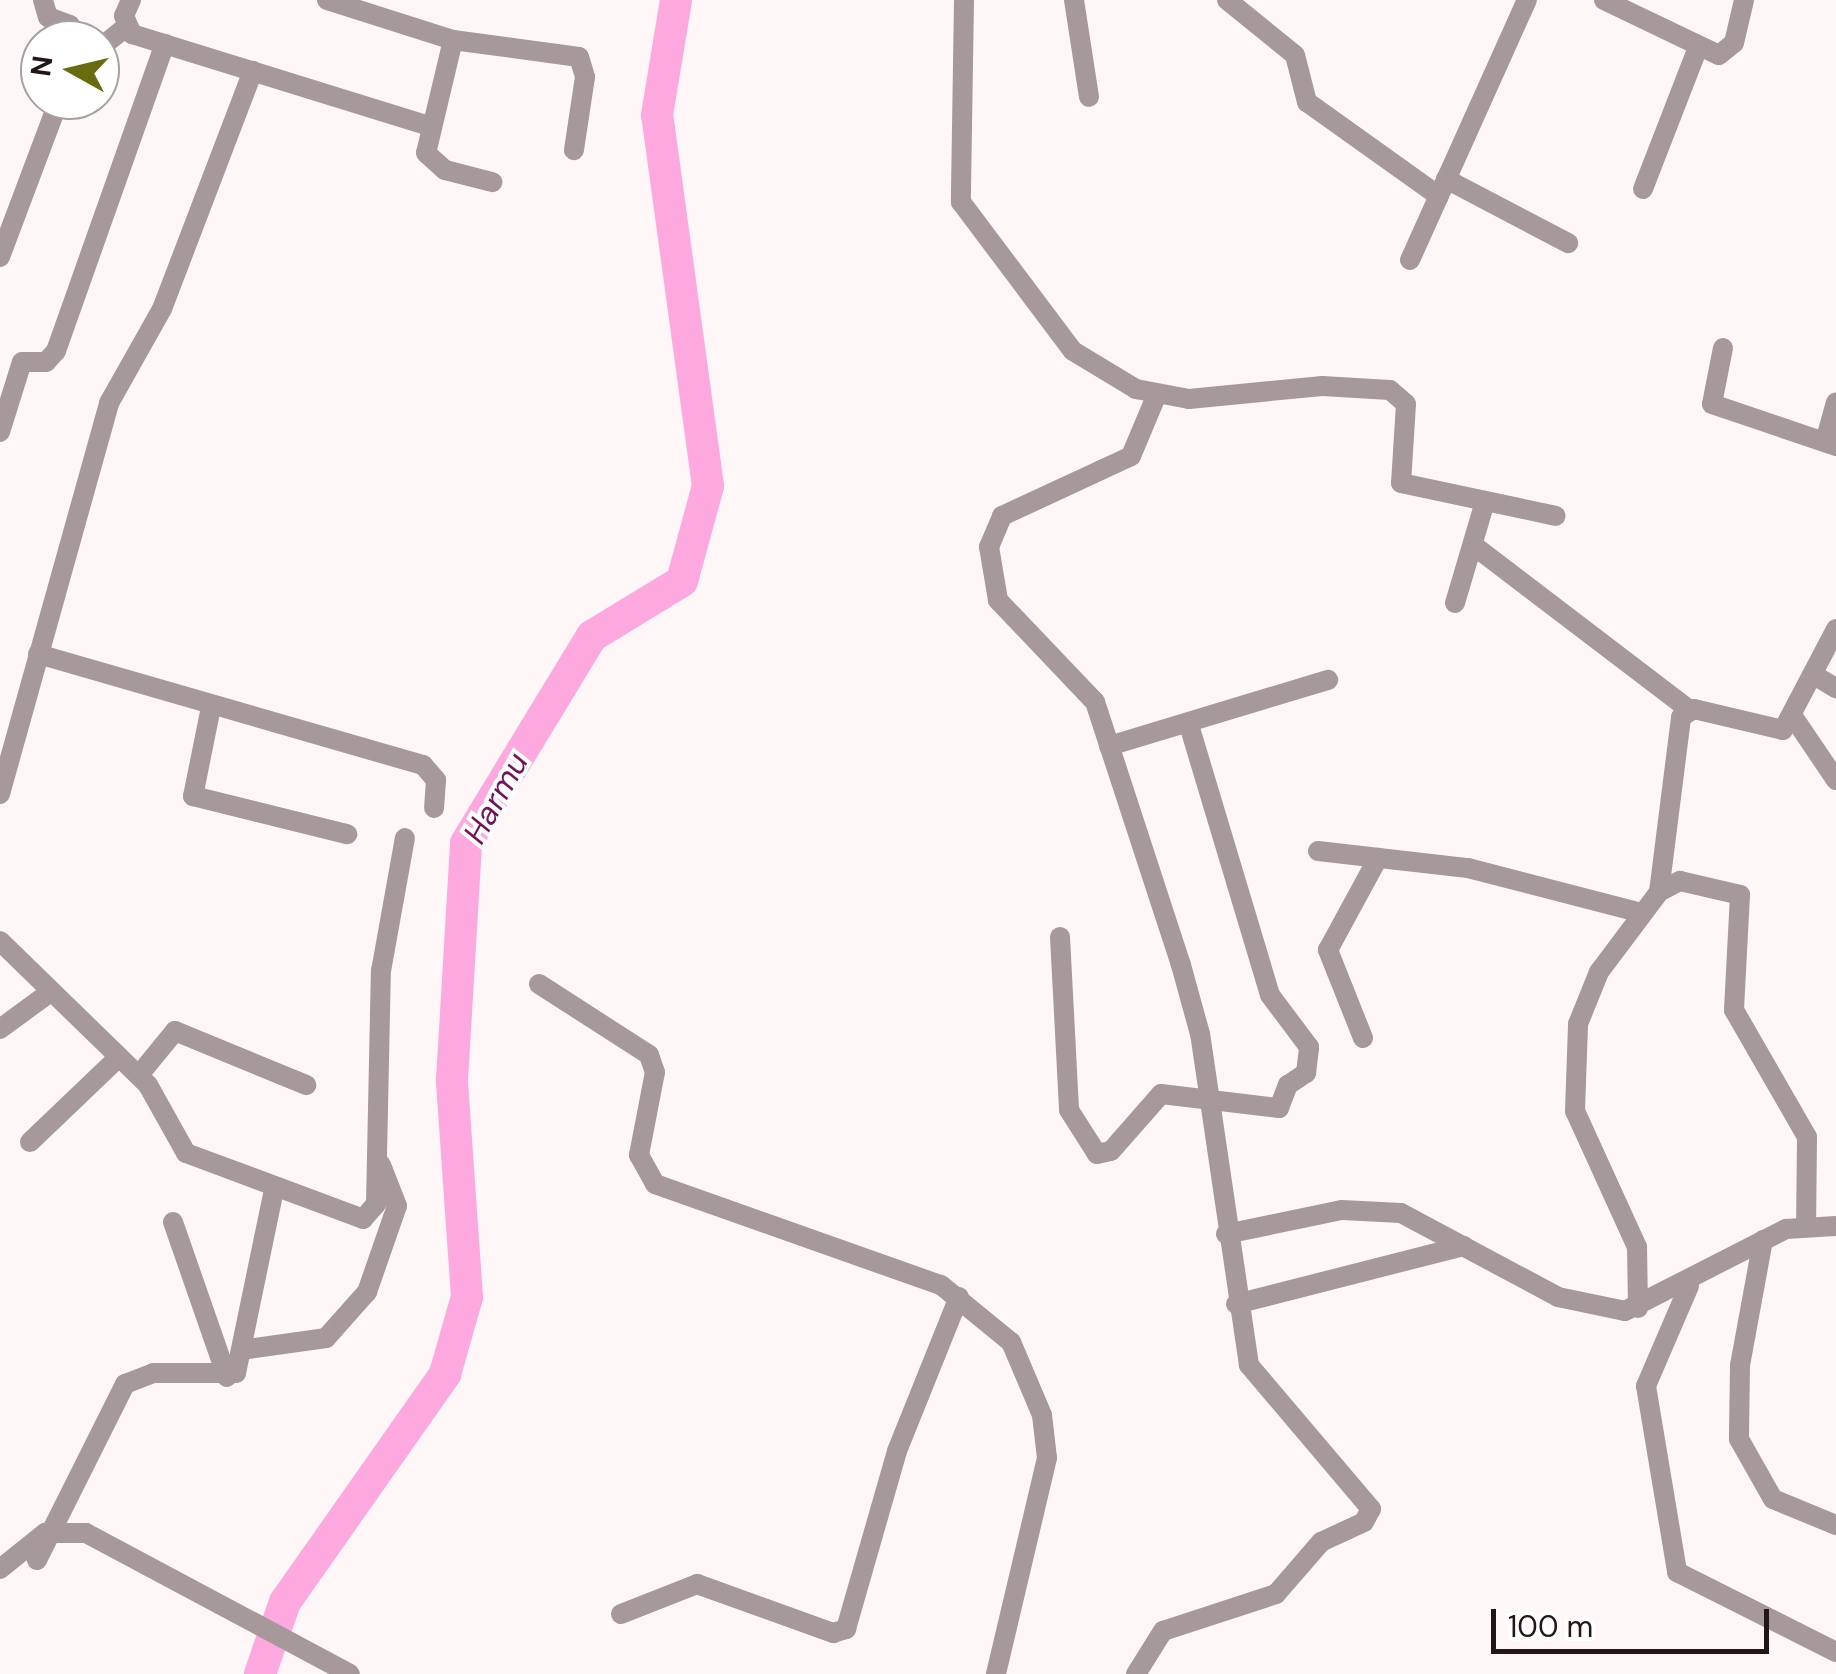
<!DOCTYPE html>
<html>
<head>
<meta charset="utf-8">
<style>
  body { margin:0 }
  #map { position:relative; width:1836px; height:1674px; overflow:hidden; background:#fff7f7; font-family:"DM Sans",sans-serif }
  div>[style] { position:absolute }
  .river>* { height:32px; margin:-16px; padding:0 16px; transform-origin:16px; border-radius:16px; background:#fda8df }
  .street>* { height:20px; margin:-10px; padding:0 10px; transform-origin:10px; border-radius:10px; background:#a7989c }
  span { translate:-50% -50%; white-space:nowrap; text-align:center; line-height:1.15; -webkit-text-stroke:8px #fff; paint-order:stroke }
  .water-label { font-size:32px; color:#74125b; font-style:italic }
  .north { position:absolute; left:20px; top:20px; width:100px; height:100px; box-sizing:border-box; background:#fff; border:2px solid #a7a2a2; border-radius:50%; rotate:278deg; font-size:28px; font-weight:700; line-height:40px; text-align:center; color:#231616 }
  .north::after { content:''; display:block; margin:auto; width:35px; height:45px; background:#696c0e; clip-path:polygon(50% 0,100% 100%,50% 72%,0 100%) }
  .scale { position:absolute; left:1491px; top:1609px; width:278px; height:45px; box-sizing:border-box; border:5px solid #231616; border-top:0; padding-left:12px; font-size:30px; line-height:35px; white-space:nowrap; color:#231616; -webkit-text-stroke:8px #fff; paint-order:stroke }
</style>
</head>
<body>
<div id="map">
  <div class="river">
    <i style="left:260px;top:1674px;width:76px;rotate:-70.9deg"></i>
    <i style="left:285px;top:1602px;width:279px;rotate:-54.9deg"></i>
    <i style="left:445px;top:1374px;width:80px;rotate:-74.1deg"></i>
    <i style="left:467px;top:1297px;width:218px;rotate:-94deg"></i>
    <i style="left:452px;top:1080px;width:237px;rotate:-86.6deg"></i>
    <i style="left:466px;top:843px;width:242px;rotate:-58.7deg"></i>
    <i style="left:592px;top:636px;width:105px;rotate:-31.4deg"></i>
    <i style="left:682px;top:581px;width:98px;rotate:-74.7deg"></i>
    <i style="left:708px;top:486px;width:374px;rotate:-97.8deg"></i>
    <i style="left:657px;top:115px;width:117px;rotate:-80.6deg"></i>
  </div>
  <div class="street">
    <i style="left:43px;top:0;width:18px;rotate:74deg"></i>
    <i style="left:48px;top:17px;width:23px;rotate:20deg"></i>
    <i style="left:70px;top:25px;width:17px;rotate:62deg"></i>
    <i style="left:131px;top:0;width:17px;rotate:114deg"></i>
    <i style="left:124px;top:16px;width:20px;rotate:66deg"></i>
    <i style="left:132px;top:34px;width:312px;rotate:17.2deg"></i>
    <i style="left:327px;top:0;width:132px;rotate:17.6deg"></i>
    <i style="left:453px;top:40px;width:127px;rotate:7.7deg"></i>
    <i style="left:579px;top:57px;width:21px;rotate:73deg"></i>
    <i style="left:585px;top:77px;width:74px;rotate:98.6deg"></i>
    <i style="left:964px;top:0;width:202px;rotate:90.9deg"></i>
    <i style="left:961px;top:202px;width:186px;rotate:53.1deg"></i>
    <i style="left:1073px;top:351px;width:74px;rotate:31.1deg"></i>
    <i style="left:1136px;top:389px;width:54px;rotate:10.7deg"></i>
    <i style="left:1189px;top:399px;width:134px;rotate:-5.6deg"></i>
    <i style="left:1322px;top:386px;width:68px;rotate:3.4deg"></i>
    <i style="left:1390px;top:390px;width:21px;rotate:41deg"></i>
    <i style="left:1406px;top:404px;width:79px;rotate:93.6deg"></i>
    <i style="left:1401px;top:483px;width:158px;rotate:12deg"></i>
    <i style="left:1074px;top:0;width:98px;rotate:81.2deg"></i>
    <i style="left:1227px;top:0;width:87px;rotate:39deg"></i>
    <i style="left:1295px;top:55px;width:49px;rotate:75.7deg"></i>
    <i style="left:1307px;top:102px;width:162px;rotate:35.5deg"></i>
    <i style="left:1604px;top:0;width:127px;rotate:25.6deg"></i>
    <i style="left:1719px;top:55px;width:19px;rotate:-39deg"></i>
    <i style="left:1734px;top:43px;width:44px;rotate:-76.9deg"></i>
    <i style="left:453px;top:40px;width:116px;rotate:103.4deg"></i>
    <i style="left:426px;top:153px;width:25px;rotate:42deg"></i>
    <i style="left:445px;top:170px;width:49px;rotate:14.3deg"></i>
    <i style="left:100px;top:48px;width:32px;rotate:-39deg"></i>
    <i style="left:1446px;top:179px;width:138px;rotate:27.7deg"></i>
    <i style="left:1643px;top:189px;width:152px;rotate:-68.8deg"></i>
    <i style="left:0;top:257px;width:168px;rotate:-69.4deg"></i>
    <i style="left:1410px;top:260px;width:285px;rotate:-65.8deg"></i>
    <i style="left:1723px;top:348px;width:57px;rotate:101.1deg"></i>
    <i style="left:1712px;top:404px;width:131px;rotate:18.7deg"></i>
    <i style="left:0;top:432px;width:73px;rotate:-72.6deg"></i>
    <i style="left:22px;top:362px;width:24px"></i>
    <i style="left:46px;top:362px;width:15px;rotate:-48deg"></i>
    <i style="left:56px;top:351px;width:326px;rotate:-70.5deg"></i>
    <i style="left:1825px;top:442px;width:41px;rotate:-74.6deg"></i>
    <i style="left:1473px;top:545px;width:270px;rotate:37.3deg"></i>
    <i style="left:1455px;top:603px;width:105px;rotate:-73.5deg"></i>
    <i style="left:38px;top:654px;width:401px;rotate:16.1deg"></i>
    <i style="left:423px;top:765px;width:20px;rotate:49deg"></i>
    <i style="left:436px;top:780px;width:28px;rotate:94deg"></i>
    <i style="left:1814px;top:675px;width:26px;rotate:31deg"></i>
    <i style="left:211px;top:707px;width:91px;rotate:101.4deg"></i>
    <i style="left:193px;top:796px;width:159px;rotate:13.9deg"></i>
    <i style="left:1794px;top:718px;width:75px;rotate:55.9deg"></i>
    <i style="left:1109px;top:746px;width:229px;rotate:-16.8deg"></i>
    <i style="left:0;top:794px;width:406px;rotate:-74.4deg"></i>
    <i style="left:109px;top:403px;width:108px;rotate:-60.6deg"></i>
    <i style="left:162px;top:309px;width:255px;rotate:-69.1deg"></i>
    <i style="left:1318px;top:851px;width:151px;rotate:6.5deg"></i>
    <i style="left:1468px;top:868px;width:180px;rotate:14.5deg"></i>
    <i style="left:1659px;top:892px;width:176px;rotate:-82.8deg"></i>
    <i style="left:1681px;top:717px;width:15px;rotate:-32deg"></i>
    <i style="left:1694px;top:709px;width:91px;rotate:13.3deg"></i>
    <i style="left:1783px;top:730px;width:114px;rotate:-62.3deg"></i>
    <i style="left:1060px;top:937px;width:173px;rotate:87deg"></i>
    <i style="left:1069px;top:1110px;width:52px;rotate:57.5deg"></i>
    <i style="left:1097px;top:1154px;width:14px;rotate:-12deg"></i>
    <i style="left:1111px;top:1151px;width:76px;rotate:-48.7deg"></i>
    <i style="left:1161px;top:1094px;width:119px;rotate:6.8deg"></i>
    <i style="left:1279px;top:1108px;width:25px;rotate:-69deg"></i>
    <i style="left:1288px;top:1085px;width:22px;rotate:-34deg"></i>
    <i style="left:1306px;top:1073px;width:26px;rotate:-83deg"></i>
    <i style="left:1309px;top:1047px;width:65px;rotate:-126.9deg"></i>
    <i style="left:1270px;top:995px;width:282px;rotate:-106.7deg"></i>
    <i style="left:0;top:941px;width:206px;rotate:44.2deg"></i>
    <i style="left:148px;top:1085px;width:78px;rotate:60.8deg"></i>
    <i style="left:186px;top:1153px;width:189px;rotate:20.4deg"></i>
    <i style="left:363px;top:1219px;width:20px;rotate:-49deg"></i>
    <i style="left:376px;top:1204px;width:233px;rotate:-88.8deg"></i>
    <i style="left:381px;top:971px;width:135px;rotate:-79.8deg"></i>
    <i style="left:539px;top:984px;width:131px;rotate:32.8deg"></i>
    <i style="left:649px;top:1055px;width:18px;rotate:71deg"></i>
    <i style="left:655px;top:1072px;width:85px;rotate:100.9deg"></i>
    <i style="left:639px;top:1155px;width:33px;rotate:61deg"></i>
    <i style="left:655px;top:1184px;width:303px;rotate:19.5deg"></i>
    <i style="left:941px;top:1285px;width:90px;rotate:39.2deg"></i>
    <i style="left:1011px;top:1342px;width:79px;rotate:67deg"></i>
    <i style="left:1042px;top:1415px;width:43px;rotate:83.4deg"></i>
    <i style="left:1047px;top:1458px;width:222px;rotate:103.3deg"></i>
    <i style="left:0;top:1029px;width:61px;rotate:-36.3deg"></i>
    <i style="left:1363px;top:1038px;width:95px;rotate:-111.7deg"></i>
    <i style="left:1328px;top:950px;width:105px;rotate:-61.5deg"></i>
    <i style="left:139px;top:1075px;width:57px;rotate:-50.7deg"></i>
    <i style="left:175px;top:1031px;width:142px;rotate:22.4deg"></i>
    <i style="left:30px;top:1142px;width:123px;rotate:-43.7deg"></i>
    <i style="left:173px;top:1222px;width:164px;rotate:70.8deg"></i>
    <i style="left:1226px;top:1234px;width:118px;rotate:-11.7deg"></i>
    <i style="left:1342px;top:1210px;width:59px;rotate:2.9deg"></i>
    <i style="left:1401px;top:1213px;width:178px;rotate:28.1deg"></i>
    <i style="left:1558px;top:1297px;width:68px;rotate:11.8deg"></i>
    <i style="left:1625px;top:1311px;width:181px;rotate:-27deg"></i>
    <i style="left:1786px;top:1229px;width:50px;rotate:-3.4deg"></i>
    <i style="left:1763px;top:1240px;width:127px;rotate:100.4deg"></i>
    <i style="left:1740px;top:1365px;width:74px;rotate:90.8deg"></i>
    <i style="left:1739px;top:1439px;width:69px;rotate:60.5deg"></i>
    <i style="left:1773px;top:1499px;width:68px;rotate:22.4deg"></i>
    <i style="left:1689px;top:1286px;width:109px;rotate:113.3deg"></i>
    <i style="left:1646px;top:1386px;width:189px;rotate:80.5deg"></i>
    <i style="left:1677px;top:1572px;width:178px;rotate:26.7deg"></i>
    <i style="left:1236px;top:1304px;width:235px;rotate:-14.3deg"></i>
    <i style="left:1638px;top:1308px;width:61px;rotate:-90.9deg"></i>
    <i style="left:1637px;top:1247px;width:149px;rotate:-114.5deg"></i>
    <i style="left:1575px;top:1111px;width:87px;rotate:-88deg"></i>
    <i style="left:1578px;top:1024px;width:56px;rotate:-68deg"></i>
    <i style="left:1599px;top:972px;width:100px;rotate:-53.1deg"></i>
    <i style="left:1659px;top:892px;width:24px;rotate:-28deg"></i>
    <i style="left:1680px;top:881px;width:62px;rotate:13.1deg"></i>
    <i style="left:1740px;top:895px;width:115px;rotate:93deg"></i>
    <i style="left:1734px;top:1010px;width:146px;rotate:60.1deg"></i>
    <i style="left:1807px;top:1137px;width:90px;rotate:90.6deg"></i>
    <i style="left:248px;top:1349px;width:79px;rotate:-8deg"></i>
    <i style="left:326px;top:1338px;width:62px;rotate:-48.3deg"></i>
    <i style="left:367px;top:1292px;width:91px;rotate:-70.8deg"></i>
    <i style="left:397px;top:1206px;width:44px;rotate:-111.3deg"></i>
    <i style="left:37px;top:1560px;width:197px;rotate:-63.4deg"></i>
    <i style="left:125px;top:1384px;width:30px;rotate:-21deg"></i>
    <i style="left:153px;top:1373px;width:83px"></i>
    <i style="left:236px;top:1373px;width:188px;rotate:-78.3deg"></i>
    <i style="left:0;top:1569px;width:58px;rotate:-38.7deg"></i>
    <i style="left:45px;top:1533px;width:41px"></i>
    <i style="left:86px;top:1533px;width:299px;rotate:28.1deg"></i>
    <i style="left:621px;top:1614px;width:82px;rotate:-21.5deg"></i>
    <i style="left:697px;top:1584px;width:145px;rotate:19.8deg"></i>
    <i style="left:833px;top:1633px;width:14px;rotate:-17deg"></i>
    <i style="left:846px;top:1629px;width:185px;rotate:-74deg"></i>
    <i style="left:897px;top:1451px;width:166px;rotate:-68.1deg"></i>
    <i style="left:1136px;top:1674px;width:51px;rotate:-57.9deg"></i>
    <i style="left:1163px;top:1631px;width:119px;rotate:-18.1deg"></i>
    <i style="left:1276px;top:1594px;width:69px;rotate:-49.1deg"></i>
    <i style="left:1321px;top:1542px;width:47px;rotate:-24.9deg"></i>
    <i style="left:1364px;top:1522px;width:15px;rotate:-62deg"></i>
    <i style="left:1371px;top:1509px;width:189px;rotate:-130.3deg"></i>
    <i style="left:1249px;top:1365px;width:335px;rotate:-98.4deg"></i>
    <i style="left:1200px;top:1034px;width:72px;rotate:-105.4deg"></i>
    <i style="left:1181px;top:965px;width:277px;rotate:-108.1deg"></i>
    <i style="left:1095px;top:702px;width:141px;rotate:-133.6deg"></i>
    <i style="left:998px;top:600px;width:54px;rotate:-99.6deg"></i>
    <i style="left:989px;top:547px;width:34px;rotate:-67deg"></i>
    <i style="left:1002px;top:516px;width:142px;rotate:-24.9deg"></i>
    <i style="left:1131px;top:456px;width:67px;rotate:-67.2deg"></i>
  </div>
  <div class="water-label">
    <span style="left:496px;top:798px;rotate:-61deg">Harmu</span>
  </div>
  <div class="north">N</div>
  <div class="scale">100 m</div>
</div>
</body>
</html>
